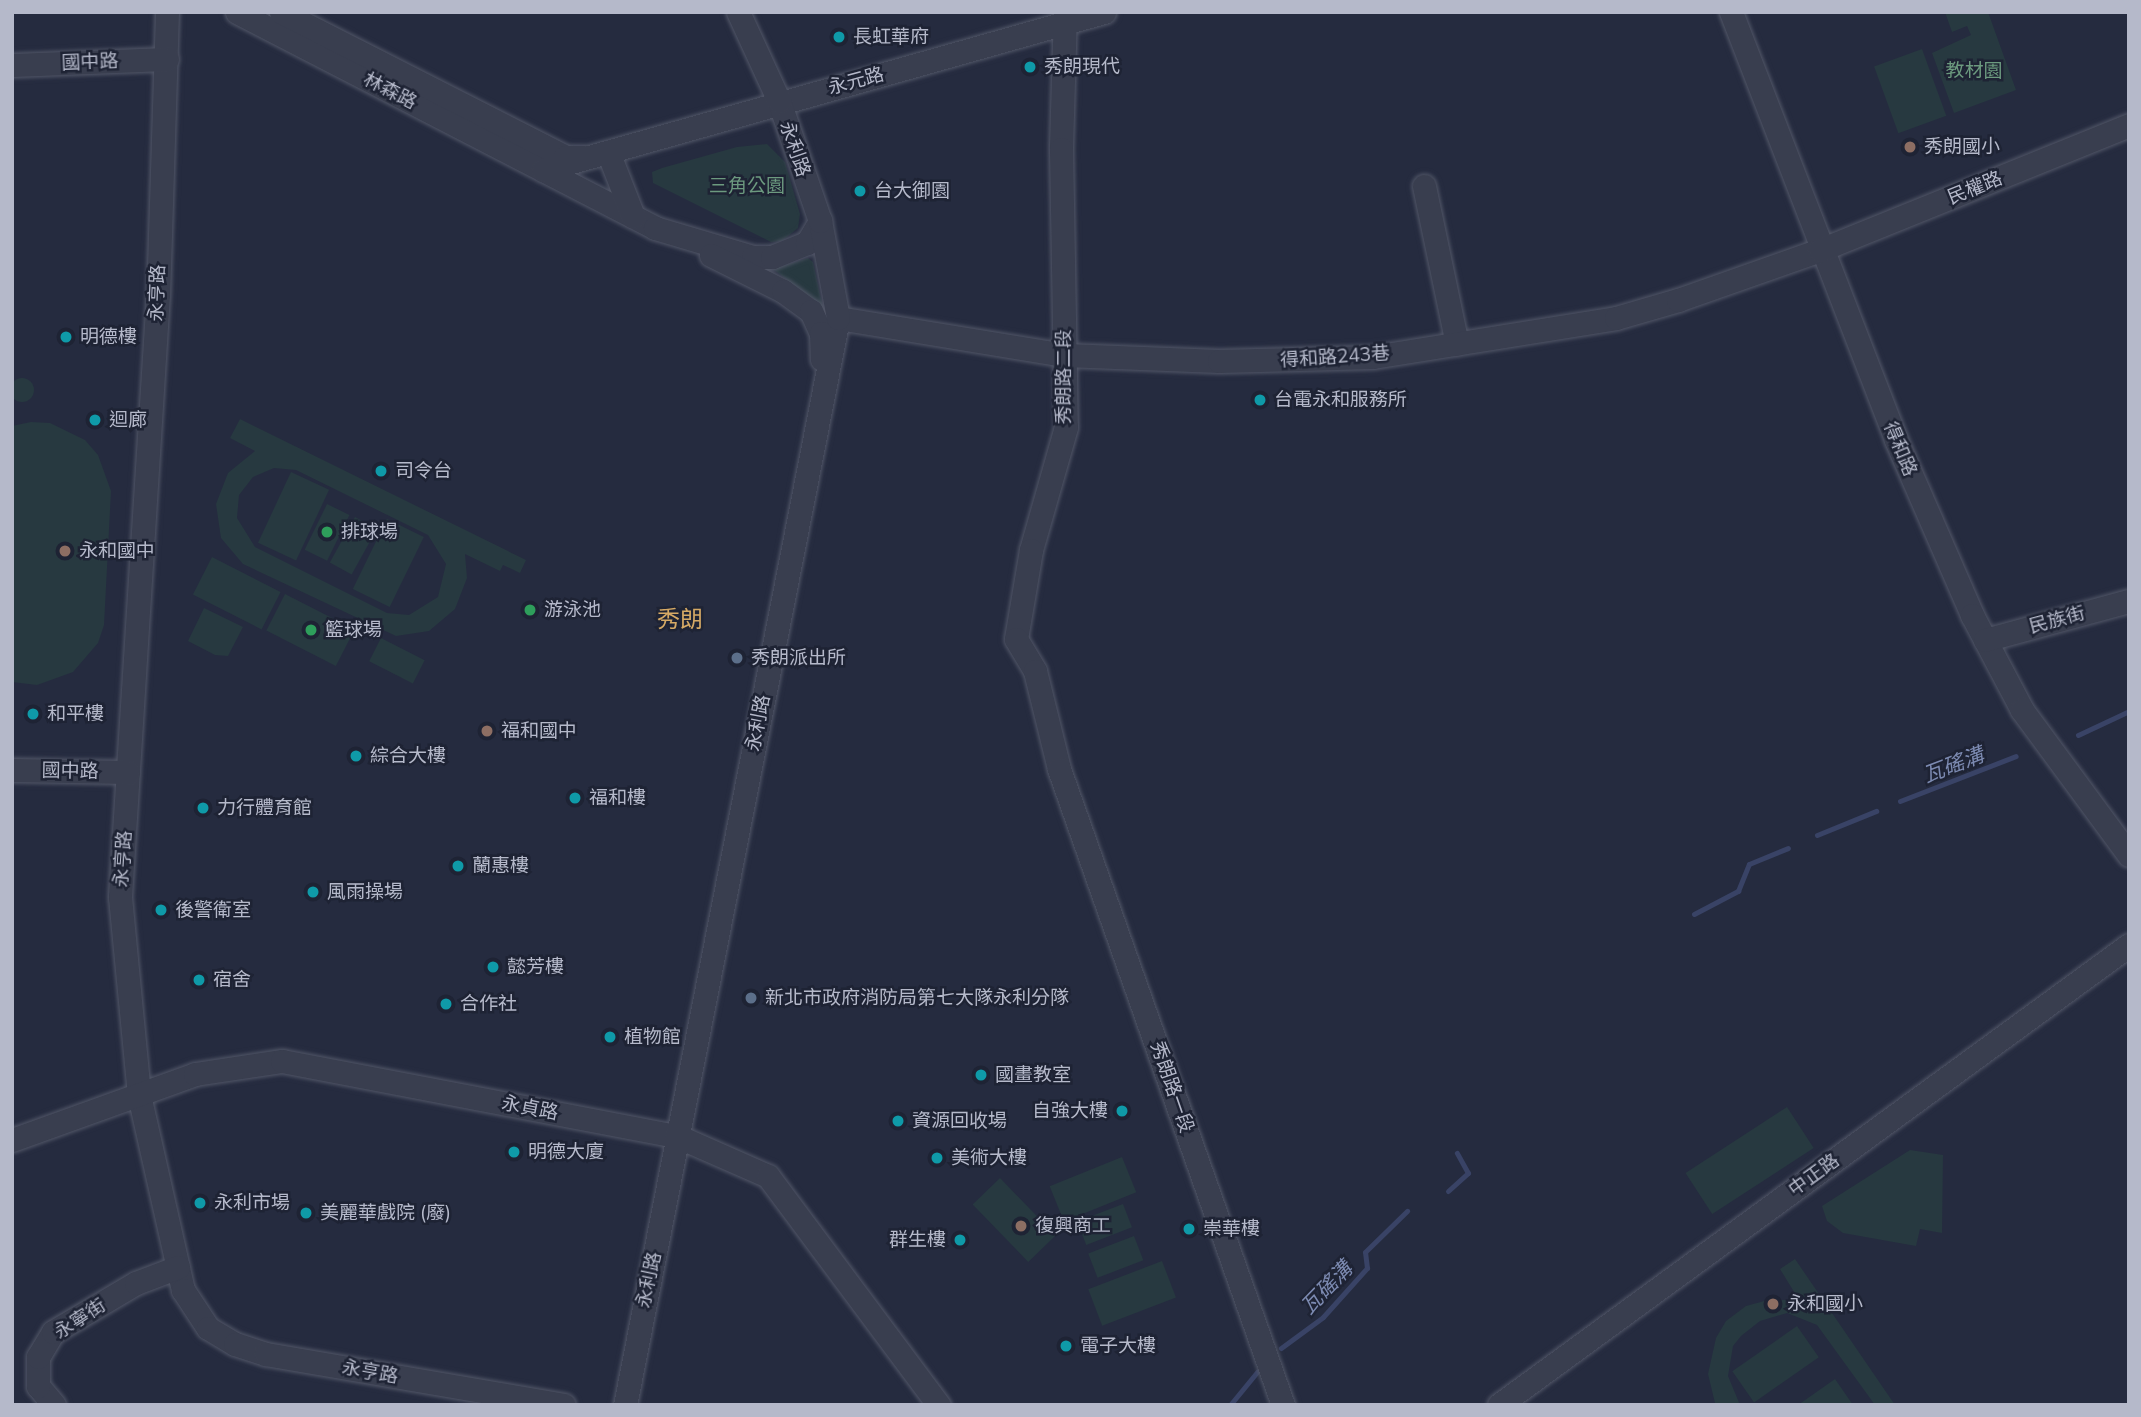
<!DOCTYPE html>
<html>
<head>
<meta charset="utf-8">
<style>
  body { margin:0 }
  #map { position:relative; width:2141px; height:1417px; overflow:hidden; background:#252b3f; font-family:Mulish,"Noto Sans TC",sans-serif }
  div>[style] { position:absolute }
  .green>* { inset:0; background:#273940; transform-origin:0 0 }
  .round { border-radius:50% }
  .stream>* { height:5px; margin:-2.5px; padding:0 2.5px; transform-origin:2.5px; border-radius:2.5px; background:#394366 }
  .roads { filter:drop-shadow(0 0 2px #515667) drop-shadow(0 0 2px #515667) }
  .minor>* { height:23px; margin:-11.5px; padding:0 11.5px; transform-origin:11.5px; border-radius:11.5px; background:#393e4f }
  .dots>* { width:19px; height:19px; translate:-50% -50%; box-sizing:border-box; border:4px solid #1e2334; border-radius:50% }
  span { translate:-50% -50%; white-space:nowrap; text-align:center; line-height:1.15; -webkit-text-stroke:5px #1e2334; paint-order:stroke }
  .poi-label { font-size:19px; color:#b5b9ca }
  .left { translate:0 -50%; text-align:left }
  .right { translate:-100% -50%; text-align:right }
  .street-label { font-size:19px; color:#b5b9ca }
  .park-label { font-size:19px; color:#6c9a7f }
  .water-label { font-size:21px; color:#7c8ab1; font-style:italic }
  .quarter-label { font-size:23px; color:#d5a965 }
  .frame { position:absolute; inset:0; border:14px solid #b5b9ca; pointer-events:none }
</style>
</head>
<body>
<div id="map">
  <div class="green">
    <i style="clip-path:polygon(1945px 12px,1988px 12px,2016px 90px,1954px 113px,1932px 53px,1971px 35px,1967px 26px,1952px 32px)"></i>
    <i style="left:1922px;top:49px;width:71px;height:51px;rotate:70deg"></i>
    <i style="clip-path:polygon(767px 144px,785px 162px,800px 214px,798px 228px,782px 241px,771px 242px,653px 183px,652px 172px,662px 168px,737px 147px)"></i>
    <i style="clip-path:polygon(808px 258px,813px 262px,823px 308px,773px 269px)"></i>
    <i class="round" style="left:10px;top:378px;width:24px;height:24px"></i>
    <i style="clip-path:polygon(evenodd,240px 419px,526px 560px,520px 573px,503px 565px,500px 571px,465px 554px,467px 578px,455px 609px,429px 631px,396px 636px,243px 564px,221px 538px,216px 504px,228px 473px,255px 451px,230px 438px,240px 419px,274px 468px,296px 470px,428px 535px,446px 564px,438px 597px,409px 615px,387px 613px,255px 547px,237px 518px,239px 495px,253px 477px,274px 468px)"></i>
    <i style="clip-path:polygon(31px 422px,50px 423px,85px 440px,98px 455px,111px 491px,104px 625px,98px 643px,73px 672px,37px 685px,12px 682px,12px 426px)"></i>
    <i style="left:291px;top:472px;width:42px;height:78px;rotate:25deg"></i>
    <i style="left:327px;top:504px;width:25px;height:51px;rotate:26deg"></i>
    <i style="left:355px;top:517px;width:25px;height:52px;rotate:29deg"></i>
    <i style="left:387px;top:519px;width:41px;height:78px;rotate:26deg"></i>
    <i style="left:212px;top:557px;width:77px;height:42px;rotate:27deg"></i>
    <i style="left:285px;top:594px;width:78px;height:41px;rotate:27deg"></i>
    <i style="clip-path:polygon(204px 608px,243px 627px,228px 656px,215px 655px,188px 641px)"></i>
    <i style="left:381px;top:638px;width:49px;height:26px;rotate:27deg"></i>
    <i style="left:1787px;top:1107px;width:49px;height:121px;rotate:57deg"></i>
    <i style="clip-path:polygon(1910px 1150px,1943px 1155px,1942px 1233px,1920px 1229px,1916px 1246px,1843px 1233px,1827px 1221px,1822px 1206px)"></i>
    <i style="left:1122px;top:1157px;width:38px;height:78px;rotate:68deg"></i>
    <i style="left:1000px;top:1178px;width:80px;height:38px;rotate:46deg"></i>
    <i style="left:1123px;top:1204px;width:25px;height:49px;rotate:69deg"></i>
    <i style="left:1134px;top:1236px;width:26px;height:49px;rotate:69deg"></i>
    <i style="clip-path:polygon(1795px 1259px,1895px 1405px,1875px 1405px,1817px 1325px,1787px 1313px,1760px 1321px,1741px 1336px,1733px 1346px,1728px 1376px,1740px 1405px,1715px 1403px,1708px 1374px,1716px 1338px,1726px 1321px,1746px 1306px,1768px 1300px,1799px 1300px,1780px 1269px)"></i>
    <i style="left:1162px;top:1261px;width:39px;height:79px;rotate:69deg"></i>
    <i style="left:1797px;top:1326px;width:38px;height:79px;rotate:55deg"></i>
    <i style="clip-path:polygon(1835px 1379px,1853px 1405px,1798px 1405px)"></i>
  </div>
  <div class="stream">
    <i style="left:2078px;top:735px;width:56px;rotate:-25.2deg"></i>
    <i style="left:1900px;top:801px;width:124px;rotate:-21.2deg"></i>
    <i style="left:1817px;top:835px;width:64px;rotate:-22.1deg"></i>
    <i style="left:1694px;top:914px;width:50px;rotate:-27.6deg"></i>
    <i style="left:1738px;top:891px;width:29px;rotate:-68deg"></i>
    <i style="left:1749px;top:864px;width:42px;rotate:-22.3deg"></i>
    <i style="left:1448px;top:1191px;width:27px;rotate:-42deg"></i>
    <i style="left:1468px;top:1173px;width:23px;rotate:-119deg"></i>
    <i style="left:1281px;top:1348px;width:52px;rotate:-36.4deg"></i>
    <i style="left:1323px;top:1317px;width:66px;rotate:-48.1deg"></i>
    <i style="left:1367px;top:1268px;width:16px;rotate:-97deg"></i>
    <i style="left:1365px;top:1252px;width:59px;rotate:-44.3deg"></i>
    <i style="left:1230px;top:1405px;width:43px;rotate:-50.7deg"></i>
  </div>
  <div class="roads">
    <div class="minor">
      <i style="left:167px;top:12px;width:282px;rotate:91.8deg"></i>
      <i style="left:158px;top:294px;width:604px;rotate:93.61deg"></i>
      <i style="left:120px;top:897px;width:199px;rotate:84.5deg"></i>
      <i style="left:139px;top:1095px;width:200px;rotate:77.3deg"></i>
      <i style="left:183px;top:1290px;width:45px;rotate:56.7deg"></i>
      <i style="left:208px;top:1328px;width:31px;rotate:31deg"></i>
      <i style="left:235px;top:1344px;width:33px;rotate:18deg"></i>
      <i style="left:266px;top:1354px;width:302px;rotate:9.7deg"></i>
      <i style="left:237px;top:12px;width:471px;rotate:27.3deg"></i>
      <i style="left:655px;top:228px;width:102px;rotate:16.5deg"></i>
      <i style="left:753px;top:257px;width:19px"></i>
      <i style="left:772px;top:257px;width:38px;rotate:-22deg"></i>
      <i style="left:807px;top:243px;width:26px;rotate:-59deg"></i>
      <i style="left:281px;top:12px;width:319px;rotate:27deg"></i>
      <i style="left:565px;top:157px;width:18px"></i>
      <i style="left:1065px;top:12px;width:137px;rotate:91.7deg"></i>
      <i style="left:1061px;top:149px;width:278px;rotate:89deg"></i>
      <i style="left:1066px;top:427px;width:128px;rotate:105.9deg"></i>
      <i style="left:1031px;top:550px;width:90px;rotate:99.6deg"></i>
      <i style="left:1016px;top:639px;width:37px;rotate:59deg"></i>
      <i style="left:1035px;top:671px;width:101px;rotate:76.2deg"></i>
      <i style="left:1059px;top:769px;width:674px;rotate:70.6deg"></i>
      <i style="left:1731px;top:12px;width:459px;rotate:68.9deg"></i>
      <i style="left:1896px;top:440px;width:191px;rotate:66.5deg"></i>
      <i style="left:1972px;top:615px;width:107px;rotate:62.2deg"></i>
      <i style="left:2022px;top:710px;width:180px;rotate:53.6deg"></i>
      <i style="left:12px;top:65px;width:155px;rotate:-2.2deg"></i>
      <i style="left:608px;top:152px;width:69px;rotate:68.7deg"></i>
      <i style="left:543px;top:170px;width:583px;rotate:-15.73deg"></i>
      <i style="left:1424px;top:186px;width:161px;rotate:78.2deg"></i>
      <i style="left:711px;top:255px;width:80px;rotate:26.6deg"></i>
      <i style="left:783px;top:291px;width:34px;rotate:36deg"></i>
      <i style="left:811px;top:311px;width:24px;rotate:66deg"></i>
      <i style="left:821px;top:333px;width:26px;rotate:88deg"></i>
      <i style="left:838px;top:318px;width:230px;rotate:9.3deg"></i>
      <i style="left:1065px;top:355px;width:154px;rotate:2.2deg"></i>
      <i style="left:1219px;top:361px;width:154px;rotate:-1.5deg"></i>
      <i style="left:1373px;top:357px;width:246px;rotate:-9.1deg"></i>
      <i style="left:1616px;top:318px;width:65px;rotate:-16.2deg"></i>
      <i style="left:1678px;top:300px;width:151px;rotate:-19.4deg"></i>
      <i style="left:1820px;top:250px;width:333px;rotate:-22deg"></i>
      <i style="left:1985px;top:640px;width:149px;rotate:-15.2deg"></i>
      <i style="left:12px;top:770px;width:116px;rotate:1deg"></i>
      <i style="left:12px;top:1140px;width:195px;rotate:-19.8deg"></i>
      <i style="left:195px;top:1074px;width:88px;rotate:-8.5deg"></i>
      <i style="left:282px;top:1061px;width:402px;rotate:10.8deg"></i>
      <i style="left:677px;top:1136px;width:99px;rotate:23.7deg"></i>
      <i style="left:768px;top:1176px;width:286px;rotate:53.3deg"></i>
      <i style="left:54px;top:1405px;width:25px;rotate:-130deg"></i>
      <i style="left:38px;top:1386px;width:29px;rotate:-90deg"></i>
      <i style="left:38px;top:1357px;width:29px;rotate:-59deg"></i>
      <i style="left:53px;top:1332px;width:96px;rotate:-30.6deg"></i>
      <i style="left:136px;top:1283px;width:45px;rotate:-20.9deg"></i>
      <i style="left:625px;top:1405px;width:1108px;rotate:-78.91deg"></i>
      <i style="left:838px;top:318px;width:99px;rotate:-100.5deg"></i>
      <i style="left:820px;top:221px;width:127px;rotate:-108.9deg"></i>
      <i style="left:779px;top:101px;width:98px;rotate:-114.7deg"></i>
      <i style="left:1499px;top:1405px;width:780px;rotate:-36.14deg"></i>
    </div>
  </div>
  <div class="dots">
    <i style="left:839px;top:37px;background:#0f9aa8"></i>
    <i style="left:1030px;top:67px;background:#0f9aa8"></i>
    <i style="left:1910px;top:147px;background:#8d6e63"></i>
    <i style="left:860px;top:191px;background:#0f9aa8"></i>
    <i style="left:66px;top:337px;background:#0f9aa8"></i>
    <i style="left:1260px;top:400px;background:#0f9aa8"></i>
    <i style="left:95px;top:420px;background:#0f9aa8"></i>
    <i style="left:381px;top:471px;background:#0f9aa8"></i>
    <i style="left:327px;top:532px;background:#2e9e5b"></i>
    <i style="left:65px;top:551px;background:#8d6e63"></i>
    <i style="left:530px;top:610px;background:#2e9e5b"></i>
    <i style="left:311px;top:630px;background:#2e9e5b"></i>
    <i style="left:737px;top:658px;background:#5c6f8a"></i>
    <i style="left:33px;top:714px;background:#0f9aa8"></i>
    <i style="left:487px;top:731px;background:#8d6e63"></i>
    <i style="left:356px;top:756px;background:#0f9aa8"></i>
    <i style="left:575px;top:798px;background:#0f9aa8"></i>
    <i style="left:203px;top:808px;background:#0f9aa8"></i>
    <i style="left:458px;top:866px;background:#0f9aa8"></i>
    <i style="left:313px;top:892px;background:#0f9aa8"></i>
    <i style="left:161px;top:910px;background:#0f9aa8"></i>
    <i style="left:493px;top:967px;background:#0f9aa8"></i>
    <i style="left:199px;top:980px;background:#0f9aa8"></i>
    <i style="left:751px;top:998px;background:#5c6f8a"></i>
    <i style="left:446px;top:1004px;background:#0f9aa8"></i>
    <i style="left:610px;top:1037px;background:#0f9aa8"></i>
    <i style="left:981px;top:1075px;background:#0f9aa8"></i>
    <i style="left:1122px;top:1111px;background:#0f9aa8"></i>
    <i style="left:898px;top:1121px;background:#0f9aa8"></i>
    <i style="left:514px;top:1152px;background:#0f9aa8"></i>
    <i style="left:937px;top:1158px;background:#0f9aa8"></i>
    <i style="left:200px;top:1203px;background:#0f9aa8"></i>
    <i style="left:306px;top:1213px;background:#0f9aa8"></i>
    <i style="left:1021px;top:1226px;background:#8d6e63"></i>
    <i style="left:1189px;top:1229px;background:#0f9aa8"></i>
    <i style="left:960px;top:1240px;background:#0f9aa8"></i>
    <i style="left:1773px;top:1304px;background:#8d6e63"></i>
    <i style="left:1066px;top:1346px;background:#0f9aa8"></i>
  </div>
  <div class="poi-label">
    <span class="left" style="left:853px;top:37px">長虹華府</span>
    <span class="left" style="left:1044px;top:67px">秀朗現代</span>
    <span class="left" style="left:1924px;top:147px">秀朗國小</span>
    <span class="left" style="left:874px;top:191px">台大御園</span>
    <span class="left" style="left:80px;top:337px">明德樓</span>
    <span class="left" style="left:1274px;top:400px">台電永和服務所</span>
    <span class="left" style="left:109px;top:420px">迴廊</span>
    <span class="left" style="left:395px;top:471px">司令台</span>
    <span class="left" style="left:341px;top:532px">排球場</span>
    <span class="left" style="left:79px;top:551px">永和國中</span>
    <span class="left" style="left:544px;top:610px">游泳池</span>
    <span class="left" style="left:325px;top:630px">籃球場</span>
    <span class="left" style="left:751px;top:658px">秀朗派出所</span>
    <span class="left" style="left:47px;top:714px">和平樓</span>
    <span class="left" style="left:501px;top:731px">福和國中</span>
    <span class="left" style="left:370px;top:756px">綜合大樓</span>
    <span class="left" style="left:589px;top:798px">福和樓</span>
    <span class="left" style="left:217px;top:808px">力行體育館</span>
    <span class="left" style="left:472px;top:866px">蘭惠樓</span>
    <span class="left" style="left:327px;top:892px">風雨操場</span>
    <span class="left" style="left:175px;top:910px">後警衛室</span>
    <span class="left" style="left:507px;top:967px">懿芳樓</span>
    <span class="left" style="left:213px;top:980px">宿舍</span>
    <span class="left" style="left:765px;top:998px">新北市政府消防局第七大隊永利分隊</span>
    <span class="left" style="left:460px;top:1004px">合作社</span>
    <span class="left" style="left:624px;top:1037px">植物館</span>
    <span class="left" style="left:995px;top:1075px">國畫教室</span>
    <span class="right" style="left:1108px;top:1111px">自強大樓</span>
    <span class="left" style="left:912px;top:1121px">資源回收場</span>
    <span class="left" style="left:528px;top:1152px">明德大廈</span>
    <span class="left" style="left:951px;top:1158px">美術大樓</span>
    <span class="left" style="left:214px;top:1203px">永利市場</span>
    <span class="left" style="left:320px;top:1213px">美麗華戲院 (廢)</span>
    <span class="left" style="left:1035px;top:1226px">復興商工</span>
    <span class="left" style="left:1203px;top:1229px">崇華樓</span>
    <span class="right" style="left:946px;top:1240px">群生樓</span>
    <span class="left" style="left:1787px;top:1304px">永和國小</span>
    <span class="left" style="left:1080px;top:1346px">電子大樓</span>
  </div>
  <div class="street-label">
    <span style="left:90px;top:62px;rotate:-2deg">國中路</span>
    <span style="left:856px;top:81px;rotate:-15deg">永元路</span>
    <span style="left:390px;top:91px;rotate:27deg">林森路</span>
    <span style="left:795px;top:149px;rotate:71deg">永利路</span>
    <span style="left:1975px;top:188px;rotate:-22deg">民權路</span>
    <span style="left:157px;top:293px;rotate:-88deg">永亨路</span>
    <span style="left:1335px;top:357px;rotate:-4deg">得和路243巷</span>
    <span style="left:1064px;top:377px;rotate:-90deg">秀朗路二段</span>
    <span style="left:1900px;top:449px;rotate:67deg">得和路</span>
    <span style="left:2057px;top:620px;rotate:-15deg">民族街</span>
    <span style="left:758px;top:723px;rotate:-79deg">永利路</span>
    <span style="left:70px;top:771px;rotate:1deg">國中路</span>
    <span style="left:123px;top:859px;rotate:-86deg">永亨路</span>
    <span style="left:1172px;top:1087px;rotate:71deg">秀朗路一段</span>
    <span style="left:530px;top:1108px;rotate:11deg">永貞路</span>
    <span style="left:1814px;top:1175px;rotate:-36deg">中正路</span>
    <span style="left:649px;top:1280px;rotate:-78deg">永利路</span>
    <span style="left:80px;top:1319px;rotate:-33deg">永寧街</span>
    <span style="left:370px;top:1372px;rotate:10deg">永亨路</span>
  </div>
  <div class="park-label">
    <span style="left:1974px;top:71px">教材園</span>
    <span style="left:747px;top:186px">三角公園</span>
  </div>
  <div class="water-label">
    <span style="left:1953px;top:764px;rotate:-21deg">瓦磘溝</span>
    <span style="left:1326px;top:1287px;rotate:-46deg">瓦磘溝</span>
  </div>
  <div class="quarter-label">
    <span style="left:680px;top:619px">秀朗</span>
  </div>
  <div class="frame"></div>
</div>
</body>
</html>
